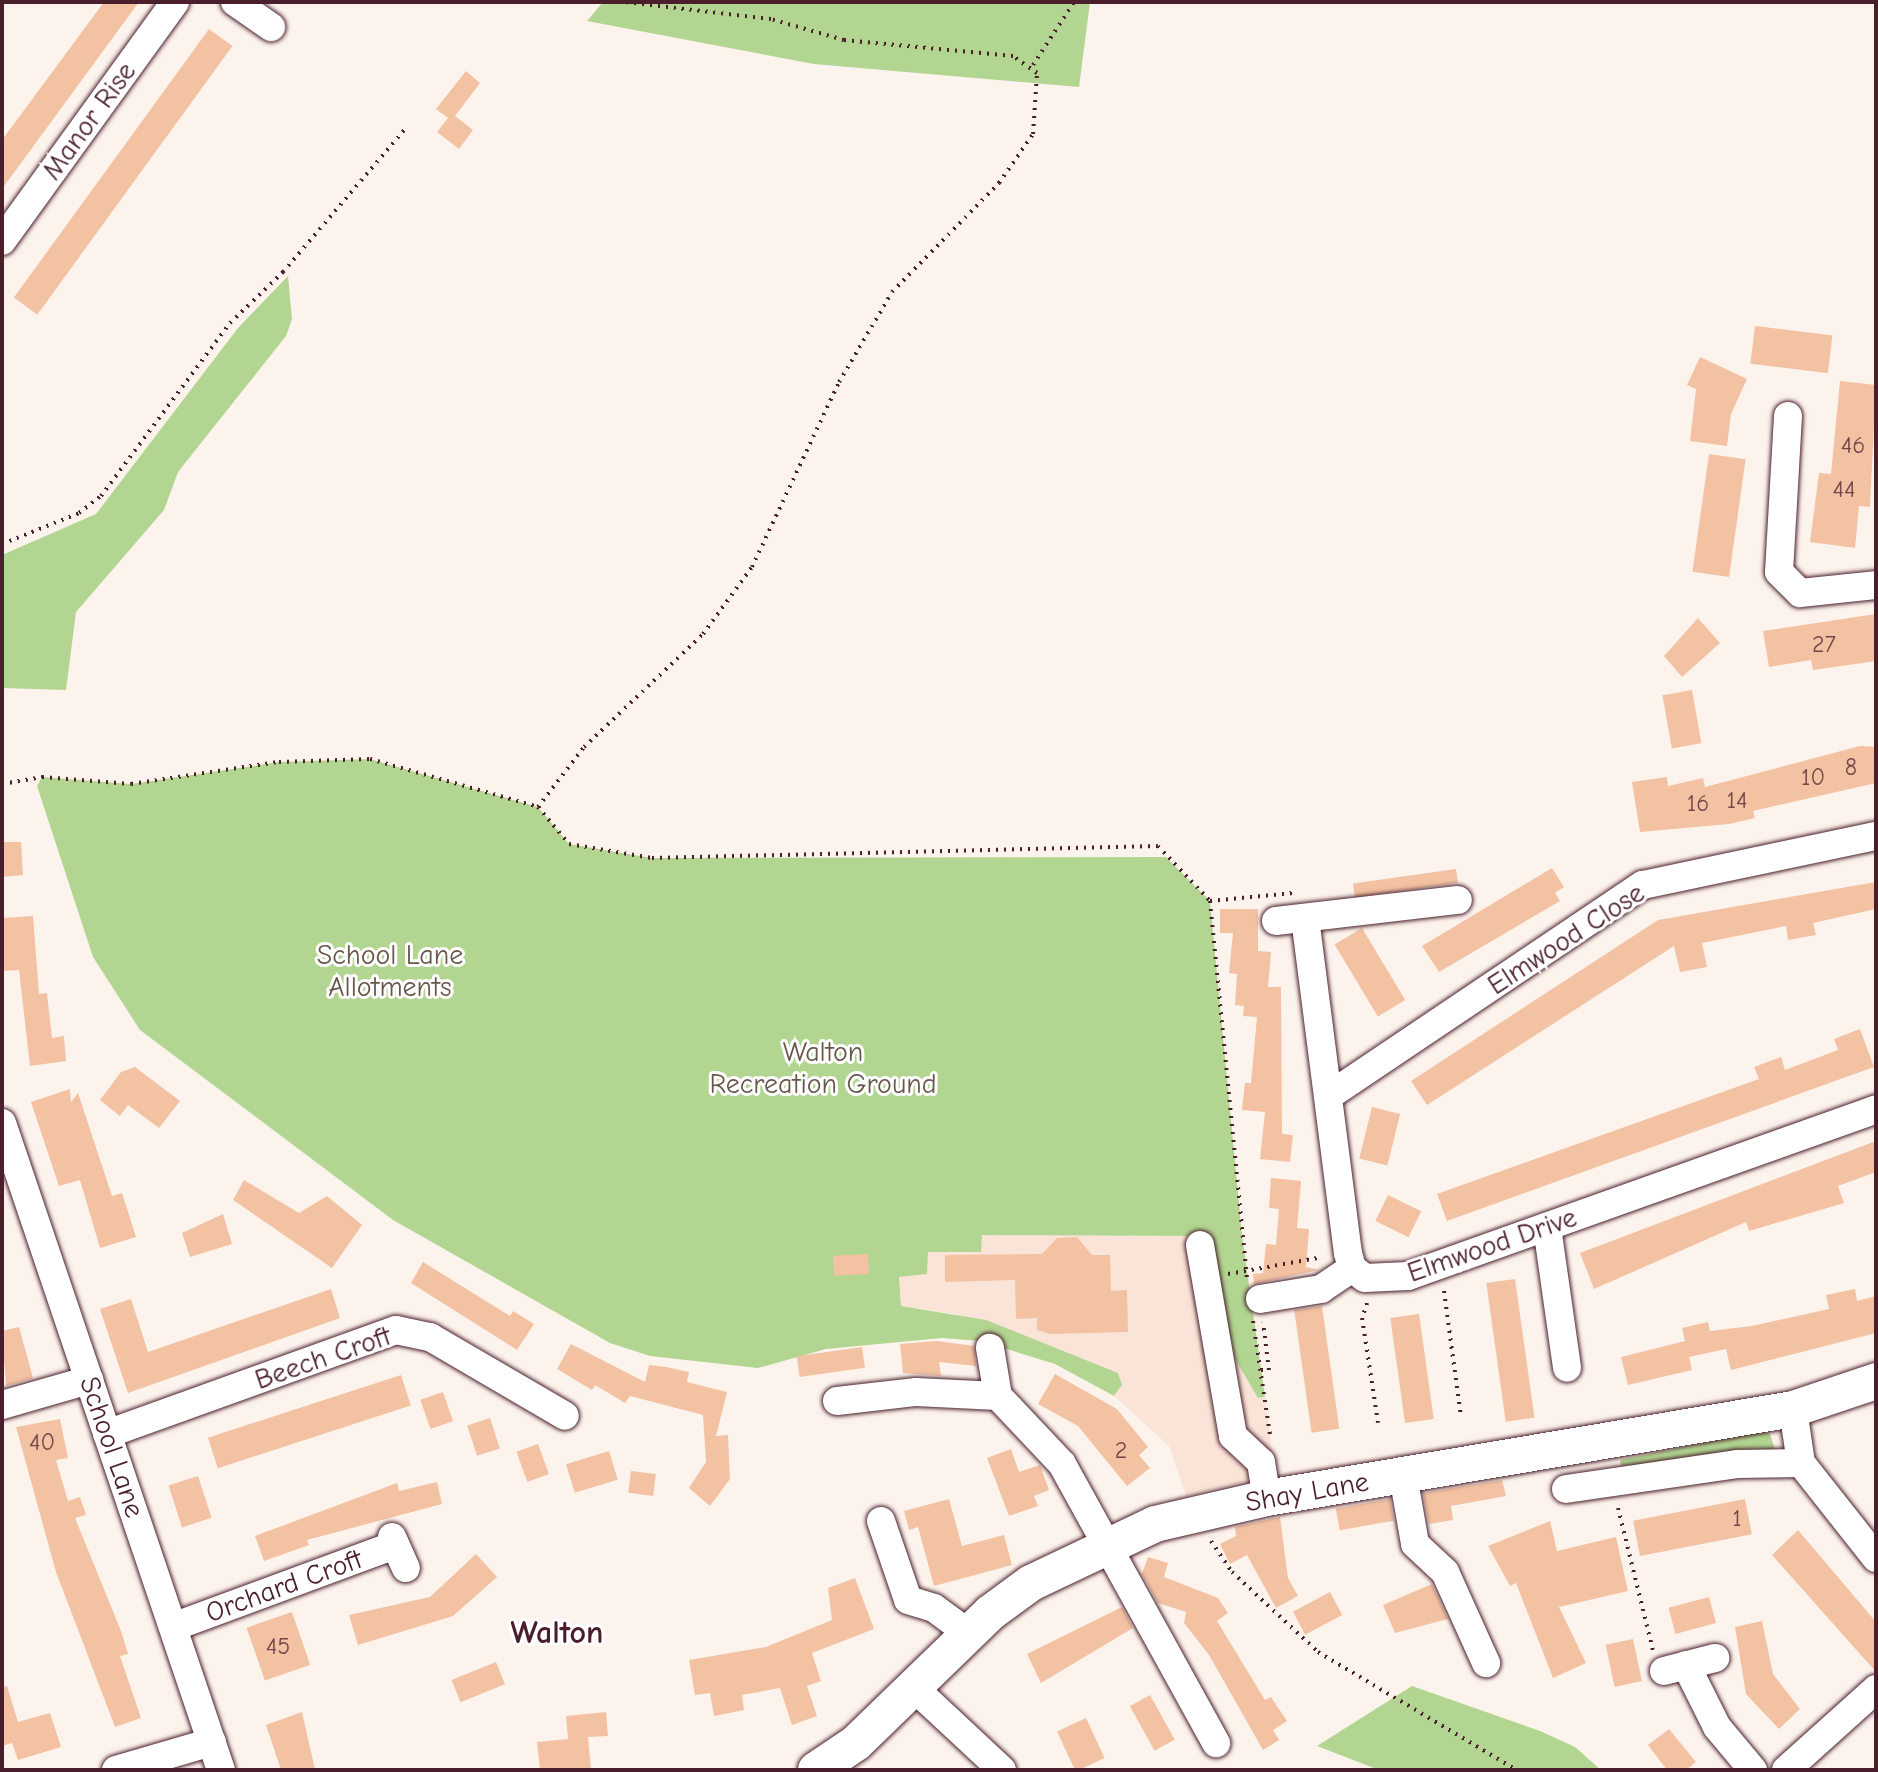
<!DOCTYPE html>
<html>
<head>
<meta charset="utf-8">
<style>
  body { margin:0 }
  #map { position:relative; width:1878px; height:1772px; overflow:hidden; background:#fdf3ed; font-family:"Comic Neue",sans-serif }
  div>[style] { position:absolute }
  .built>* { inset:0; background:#fae4d7 }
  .green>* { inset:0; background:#b2d691 }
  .building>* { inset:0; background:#f3c2a3; transform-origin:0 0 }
  .path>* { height:4px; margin-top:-2px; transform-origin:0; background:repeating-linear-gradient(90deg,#4a1f2b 0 2px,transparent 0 8px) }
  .roads { filter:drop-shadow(0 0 2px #4a1f2b) drop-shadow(0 0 2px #4a1f2b) }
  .minor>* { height:28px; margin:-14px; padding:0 14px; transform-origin:14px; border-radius:14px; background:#fff }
  .major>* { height:36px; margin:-18px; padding:0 18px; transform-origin:18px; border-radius:18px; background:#fff }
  span { translate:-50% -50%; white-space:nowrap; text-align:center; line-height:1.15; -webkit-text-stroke:6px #fff; paint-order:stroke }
  .number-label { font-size:24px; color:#744849 }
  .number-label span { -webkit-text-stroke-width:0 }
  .street-label { font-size:28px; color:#4a1f2b }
  .park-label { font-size:28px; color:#69564a }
  .quarter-label { font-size:32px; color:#4a1f2b; font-weight:700 }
  .frame { position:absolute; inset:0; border:4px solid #4a1f2b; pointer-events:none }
</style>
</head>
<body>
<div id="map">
  <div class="built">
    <i style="clip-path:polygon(981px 1235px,1212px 1236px,1232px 1354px,1258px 1398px,1265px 1397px,1275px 1474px,1186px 1496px,1169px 1446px,1114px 1396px,1122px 1385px,956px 1314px,901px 1306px,899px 1277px,926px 1274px,927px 1252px)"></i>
  </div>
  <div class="green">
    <i style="clip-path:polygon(603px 2px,1090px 2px,1079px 87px,814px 64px,587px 21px)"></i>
    <i style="clip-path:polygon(288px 276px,292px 319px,286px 336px,178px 472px,164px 510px,76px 612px,66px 690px,2px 688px,2px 555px,96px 514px,238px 328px)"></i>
    <i style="clip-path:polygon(370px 759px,538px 807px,569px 844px,652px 858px,1166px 857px,1210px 901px,1242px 1235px,1265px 1397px,1258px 1398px,1232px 1354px,1211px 1236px,982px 1235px,981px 1252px,928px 1252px,927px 1274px,899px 1277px,901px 1306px,986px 1320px,1118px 1373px,1122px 1385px,1114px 1396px,1055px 1364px,981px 1341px,942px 1338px,826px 1349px,758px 1368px,650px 1356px,610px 1343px,393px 1220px,140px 1030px,93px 957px,37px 786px,42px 777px,131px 784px,279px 762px)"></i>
    <i style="clip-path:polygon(1762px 1431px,1770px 1434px,1776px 1453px,1622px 1471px,1620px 1460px)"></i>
    <i style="clip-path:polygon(1412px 1686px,1540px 1731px,1575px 1747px,1601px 1770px,1379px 1770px,1317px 1746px)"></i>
  </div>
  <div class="building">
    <i style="clip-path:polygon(104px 2px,139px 2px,2px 189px,2px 140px)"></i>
    <i style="left:209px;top:29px;width:29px;height:332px;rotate:36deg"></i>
    <i style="clip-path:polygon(466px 71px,480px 83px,455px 116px,473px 130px,459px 149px,437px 132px,448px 118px,436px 109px)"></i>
    <i style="left:1755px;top:326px;width:78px;height:38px;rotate:7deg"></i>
    <i style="clip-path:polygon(1700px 357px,1747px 379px,1731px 414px,1727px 446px,1690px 441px,1696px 389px,1687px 385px)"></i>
    <i style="clip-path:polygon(1840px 381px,1876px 385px,1870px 507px,1859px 506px,1855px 548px,1810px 542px,1819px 473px,1831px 474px)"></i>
    <i style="left:1709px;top:454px;width:37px;height:119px;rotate:8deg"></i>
    <i style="clip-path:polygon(1876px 614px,1876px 661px,1813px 670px,1811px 660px,1769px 667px,1763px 631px)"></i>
    <i style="clip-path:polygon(1698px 618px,1720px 643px,1682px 677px,1664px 656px)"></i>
    <i style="left:1692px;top:690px;width:54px;height:30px;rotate:80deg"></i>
    <i style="clip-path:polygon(1860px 746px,1876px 747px,1876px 783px,1753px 811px,1755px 818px,1729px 824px,1640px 832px,1632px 782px,1667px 777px,1668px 786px,1703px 778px,1705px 787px)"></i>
    <i style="clip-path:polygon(2px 842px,21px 842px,23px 875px,2px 877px)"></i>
    <i style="clip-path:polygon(1552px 868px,1564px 887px,1555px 893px,1560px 901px,1439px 972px,1422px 946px)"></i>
    <i style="left:1456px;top:869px;width:14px;height:104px;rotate:82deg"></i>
    <i style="clip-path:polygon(1876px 882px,1876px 909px,1813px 923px,1816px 935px,1788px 940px,1786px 926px,1702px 943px,1707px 967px,1680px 972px,1674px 946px,1427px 1105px,1411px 1081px,1658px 920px)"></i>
    <i style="clip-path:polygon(1220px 909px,1258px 909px,1258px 951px,1271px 952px,1268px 987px,1281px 987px,1282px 1134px,1293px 1135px,1290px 1162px,1260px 1159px,1265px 1112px,1242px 1110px,1245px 1083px,1251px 1083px,1257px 1017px,1243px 1016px,1244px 1006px,1235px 1005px,1237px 974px,1229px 973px,1233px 933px,1220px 933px)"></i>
    <i style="clip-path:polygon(33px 916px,39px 994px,47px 993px,52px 1038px,64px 1036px,66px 1061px,30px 1066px,19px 970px,2px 971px,2px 918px)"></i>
    <i style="left:1362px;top:928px;width:84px;height:32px;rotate:59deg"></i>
    <i style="clip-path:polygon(1860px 1029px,1874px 1067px,1447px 1221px,1437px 1194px,1759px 1079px,1754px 1067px,1781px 1057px,1785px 1070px,1838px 1050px,1834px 1039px)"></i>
    <i style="clip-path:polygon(135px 1067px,180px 1101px,159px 1128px,128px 1105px,120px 1116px,100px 1100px,121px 1072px)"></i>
    <i style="clip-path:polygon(70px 1089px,71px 1102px,78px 1093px,112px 1196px,122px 1193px,136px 1237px,100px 1248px,80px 1180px,59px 1186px,31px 1102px)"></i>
    <i style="left:1372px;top:1107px;width:29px;height:53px;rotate:14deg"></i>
    <i style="clip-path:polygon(1876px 1141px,1876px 1172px,1838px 1186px,1844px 1203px,1749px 1231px,1746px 1222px,1594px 1289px,1580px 1253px)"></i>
    <i style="clip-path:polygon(1271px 1178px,1301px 1181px,1297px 1228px,1309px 1229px,1306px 1267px,1319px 1270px,1254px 1284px,1253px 1274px,1263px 1273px,1266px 1244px,1276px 1245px,1279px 1209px,1269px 1208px)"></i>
    <i style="clip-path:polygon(244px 1180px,299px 1213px,327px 1196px,362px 1225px,332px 1268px,233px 1200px)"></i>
    <i style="left:1388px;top:1195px;width:37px;height:29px;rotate:26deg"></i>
    <i style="clip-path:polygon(223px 1214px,232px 1244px,190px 1257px,182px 1233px)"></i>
    <i style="clip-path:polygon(1077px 1237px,1092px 1255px,1110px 1255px,1111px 1291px,1127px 1290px,1128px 1332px,1050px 1334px,1037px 1330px,1037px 1318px,1016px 1319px,1015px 1280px,945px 1282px,945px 1255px,1042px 1254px,1057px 1238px)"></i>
    <i style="left:868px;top:1254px;width:20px;height:35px;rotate:87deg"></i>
    <i style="clip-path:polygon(423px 1262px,510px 1316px,513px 1311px,534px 1324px,517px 1350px,411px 1283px)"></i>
    <i style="left:1515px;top:1279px;width:140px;height:29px;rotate:82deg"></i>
    <i style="clip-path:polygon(331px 1289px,340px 1318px,128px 1393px,100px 1309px,131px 1299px,148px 1352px)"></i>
    <i style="clip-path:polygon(1855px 1289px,1857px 1301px,1876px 1296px,1876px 1333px,1731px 1370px,1726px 1349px,1689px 1357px,1692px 1370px,1628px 1385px,1621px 1357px,1685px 1341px,1682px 1328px,1708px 1322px,1710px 1331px,1752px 1326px,1829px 1309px,1826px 1295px)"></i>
    <i style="left:1322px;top:1306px;width:124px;height:28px;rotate:82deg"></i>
    <i style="left:1419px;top:1314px;width:106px;height:29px;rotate:82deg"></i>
    <i style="clip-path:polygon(19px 1327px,33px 1378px,6px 1386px,2px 1331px)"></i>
    <i style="clip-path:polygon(937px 1341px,974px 1346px,976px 1366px,939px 1362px,941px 1376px,903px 1373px,900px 1344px)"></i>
    <i style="clip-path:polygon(571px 1344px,645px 1382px,649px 1365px,666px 1367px,689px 1372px,687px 1382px,727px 1392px,716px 1436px,728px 1435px,730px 1479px,710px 1506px,689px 1488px,706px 1462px,703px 1415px,630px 1396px,625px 1403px,595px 1385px,592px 1390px,557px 1369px)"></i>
    <i style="left:862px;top:1347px;width:21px;height:66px;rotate:82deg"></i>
    <i style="clip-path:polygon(1055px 1374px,1117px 1409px,1148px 1447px,1139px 1455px,1150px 1468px,1127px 1486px,1078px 1426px,1038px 1404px)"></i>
    <i style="left:401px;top:1375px;width:32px;height:203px;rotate:72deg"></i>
    <i style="left:443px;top:1392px;width:31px;height:24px;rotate:71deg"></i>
    <i style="left:490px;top:1418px;width:32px;height:24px;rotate:72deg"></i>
    <i style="clip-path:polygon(60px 1419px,68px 1458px,56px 1460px,68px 1501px,80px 1497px,86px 1515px,75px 1518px,121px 1631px,128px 1654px,120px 1656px,141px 1718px,115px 1727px,56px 1572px,16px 1427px)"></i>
    <i style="left:538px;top:1444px;width:32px;height:23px;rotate:70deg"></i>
    <i style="clip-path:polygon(1011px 1449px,1019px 1472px,1040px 1465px,1049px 1490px,1034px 1496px,1038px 1506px,1009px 1516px,987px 1458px)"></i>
    <i style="left:609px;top:1451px;width:30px;height:45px;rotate:73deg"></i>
    <i style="left:631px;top:1471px;width:25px;height:22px;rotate:7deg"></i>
    <i style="left:198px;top:1476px;width:44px;height:31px;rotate:72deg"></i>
    <i style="clip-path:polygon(1502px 1480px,1506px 1496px,1451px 1506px,1453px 1520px,1429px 1524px,1423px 1493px)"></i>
    <i style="clip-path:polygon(437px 1482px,442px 1504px,307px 1540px,309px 1545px,264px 1561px,255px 1536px,397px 1483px,399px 1491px)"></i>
    <i style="clip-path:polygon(949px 1499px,962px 1546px,1004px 1535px,1012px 1565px,934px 1586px,918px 1527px,909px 1530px,904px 1511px)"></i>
    <i style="left:1390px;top:1499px;width:22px;height:55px;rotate:80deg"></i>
    <i style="left:1745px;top:1499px;width:36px;height:114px;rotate:79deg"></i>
    <i style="clip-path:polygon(1280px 1517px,1288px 1578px,1298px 1596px,1276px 1608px,1247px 1555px,1230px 1564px,1220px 1544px,1236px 1536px,1235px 1527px)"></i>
    <i style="clip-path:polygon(1550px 1521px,1557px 1551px,1616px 1537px,1628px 1591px,1559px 1607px,1586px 1663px,1553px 1678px,1516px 1583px,1510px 1586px,1488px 1546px)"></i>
    <i style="clip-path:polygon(1798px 1530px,1876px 1622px,1876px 1672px,1772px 1555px)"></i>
    <i style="clip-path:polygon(476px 1554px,497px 1577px,453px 1616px,358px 1645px,349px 1615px,430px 1597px)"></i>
    <i style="clip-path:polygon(1148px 1557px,1168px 1563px,1164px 1577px,1218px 1598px,1228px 1613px,1217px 1621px,1265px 1700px,1271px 1697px,1287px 1721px,1273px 1730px,1279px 1740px,1263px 1750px,1209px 1655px,1184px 1623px,1186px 1612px,1158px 1603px,1142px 1574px)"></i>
    <i style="clip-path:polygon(855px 1578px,874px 1629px,812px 1653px,821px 1681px,807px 1686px,817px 1716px,792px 1725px,780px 1688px,742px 1695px,744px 1710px,714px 1716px,710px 1693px,695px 1695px,689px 1660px,766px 1647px,832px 1620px,828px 1588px)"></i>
    <i style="clip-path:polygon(1432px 1584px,1448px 1619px,1395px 1633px,1383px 1605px)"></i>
    <i style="left:1330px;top:1592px;width:26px;height:42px;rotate:62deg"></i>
    <i style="left:1709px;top:1597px;width:27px;height:42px;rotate:75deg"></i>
    <i style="clip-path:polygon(1122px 1607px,1133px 1628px,1041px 1683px,1027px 1654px)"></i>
    <i style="left:292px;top:1612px;width:56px;height:48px;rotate:71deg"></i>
    <i style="clip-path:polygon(1762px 1621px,1773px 1674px,1800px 1709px,1779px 1729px,1746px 1694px,1735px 1627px)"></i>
    <i style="left:1633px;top:1639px;width:43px;height:28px;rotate:78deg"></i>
    <i style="left:496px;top:1662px;width:24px;height:48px;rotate:68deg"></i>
    <i style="clip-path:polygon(7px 1686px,18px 1722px,50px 1713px,61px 1747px,18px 1760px,12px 1743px,2px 1746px,2px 1687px)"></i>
    <i style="left:1150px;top:1695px;width:51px;height:23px;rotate:61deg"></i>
    <i style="clip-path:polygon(302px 1712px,315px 1770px,281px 1770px,266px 1725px)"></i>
    <i style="clip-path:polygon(606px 1712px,608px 1736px,588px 1737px,591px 1770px,540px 1770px,537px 1742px,568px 1739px,566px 1716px)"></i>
    <i style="left:1086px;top:1718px;width:44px;height:32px;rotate:65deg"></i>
    <i style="clip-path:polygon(1669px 1729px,1696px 1762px,1686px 1770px,1667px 1770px,1648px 1745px)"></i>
  </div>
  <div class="path">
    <i style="left:1033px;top:65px;width:75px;rotate:-56.9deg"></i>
    <i style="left:2px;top:544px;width:83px;rotate:-21.9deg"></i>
    <i style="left:79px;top:513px;width:28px;rotate:-38deg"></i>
    <i style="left:101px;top:496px;width:216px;rotate:-53.3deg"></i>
    <i style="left:230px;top:323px;width:74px;rotate:-43.9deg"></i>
    <i style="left:283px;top:272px;width:191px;rotate:-49.5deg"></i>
    <i style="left:2px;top:784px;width:41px;rotate:-9.9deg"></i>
    <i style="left:42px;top:777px;width:89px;rotate:4.5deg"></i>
    <i style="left:131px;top:784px;width:150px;rotate:-8.5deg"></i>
    <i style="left:279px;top:762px;width:91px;rotate:-1.9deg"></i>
    <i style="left:370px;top:759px;width:175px;rotate:15.9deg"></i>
    <i style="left:538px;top:807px;width:48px;rotate:50deg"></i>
    <i style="left:569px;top:844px;width:84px;rotate:9.6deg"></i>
    <i style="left:652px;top:858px;width:506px;rotate:-1.36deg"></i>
    <i style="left:1158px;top:846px;width:76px;rotate:46.6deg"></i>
    <i style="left:1210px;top:901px;width:378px;rotate:84.4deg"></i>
    <i style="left:538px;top:807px;width:76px;rotate:-52.5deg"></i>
    <i style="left:584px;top:747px;width:164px;rotate:-43.5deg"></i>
    <i style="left:703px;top:634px;width:83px;rotate:-53.8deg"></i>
    <i style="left:752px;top:567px;width:204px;rotate:-64.8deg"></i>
    <i style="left:839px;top:382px;width:104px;rotate:-59.5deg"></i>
    <i style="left:892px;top:292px;width:153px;rotate:-45.5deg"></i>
    <i style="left:999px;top:183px;width:60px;rotate:-55.2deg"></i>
    <i style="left:1033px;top:134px;width:61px;rotate:-86.2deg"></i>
    <i style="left:1037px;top:73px;width:29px;rotate:-145deg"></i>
    <i style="left:1013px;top:56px;width:170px;rotate:-174.6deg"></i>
    <i style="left:844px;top:40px;width:76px;rotate:-164deg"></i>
    <i style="left:771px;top:19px;width:149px;rotate:-173.4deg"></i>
    <i style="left:1210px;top:901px;width:83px;rotate:-5.5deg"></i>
    <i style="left:1228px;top:1274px;width:91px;rotate:-10.1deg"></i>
    <i style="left:1444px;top:1291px;width:126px;rotate:82.3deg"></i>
    <i style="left:1367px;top:1303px;width:16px;rotate:108deg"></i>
    <i style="left:1362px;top:1318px;width:106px;rotate:81.3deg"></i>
    <i style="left:1253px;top:1321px;width:115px;rotate:81.5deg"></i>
    <i style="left:1261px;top:1370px;width:8px"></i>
    <i style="left:1269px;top:1370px;width:48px;rotate:-97.1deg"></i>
    <i style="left:1618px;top:1508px;width:147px;rotate:76.2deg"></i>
    <i style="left:1211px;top:1541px;width:37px;rotate:56deg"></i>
    <i style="left:1232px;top:1572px;width:117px;rotate:42.9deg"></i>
    <i style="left:1318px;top:1652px;width:231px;rotate:30.7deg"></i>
  </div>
  <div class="roads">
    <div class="minor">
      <i style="left:235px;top:2px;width:44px;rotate:34.8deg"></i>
      <i style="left:2px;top:241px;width:295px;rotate:-54.1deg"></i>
      <i style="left:1788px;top:416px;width:156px;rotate:93.3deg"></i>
      <i style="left:1779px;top:572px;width:30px;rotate:45deg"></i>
      <i style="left:1800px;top:593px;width:76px;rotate:-6deg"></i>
      <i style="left:1305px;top:918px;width:338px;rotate:82.7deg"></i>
      <i style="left:1348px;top:1253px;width:16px;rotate:75deg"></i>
      <i style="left:1352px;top:1268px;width:16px;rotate:38deg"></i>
      <i style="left:1365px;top:1278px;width:43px;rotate:-2.7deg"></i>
      <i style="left:1408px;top:1276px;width:497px;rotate:-19.6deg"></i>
      <i style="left:1276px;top:921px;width:183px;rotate:-6.6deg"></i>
      <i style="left:1330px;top:1095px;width:377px;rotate:-33.9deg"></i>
      <i style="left:1643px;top:885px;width:238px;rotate:-11.9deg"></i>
      <i style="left:2px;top:1123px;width:683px;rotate:71.3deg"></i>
      <i style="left:1547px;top:1227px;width:142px;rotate:81.9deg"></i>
      <i style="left:1200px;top:1245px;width:194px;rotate:80.2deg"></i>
      <i style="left:1233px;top:1436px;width:38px;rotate:43deg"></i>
      <i style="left:1261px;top:1462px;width:36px;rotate:81deg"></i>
      <i style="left:1260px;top:1299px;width:62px;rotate:-9.3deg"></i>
      <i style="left:1321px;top:1289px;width:37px;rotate:-34deg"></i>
      <i style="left:998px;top:1396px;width:93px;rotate:46.7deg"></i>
      <i style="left:1062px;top:1464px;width:319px;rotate:61.1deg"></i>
      <i style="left:837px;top:1401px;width:80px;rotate:-6.5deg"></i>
      <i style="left:916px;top:1392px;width:82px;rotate:2.8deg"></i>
      <i style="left:998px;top:1396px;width:49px;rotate:-99.5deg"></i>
      <i style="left:2px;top:1405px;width:91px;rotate:-16deg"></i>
      <i style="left:1793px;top:1409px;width:55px;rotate:81.6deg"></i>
      <i style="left:1801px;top:1463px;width:121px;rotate:51.7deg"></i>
      <i style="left:107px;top:1434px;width:307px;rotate:-19.8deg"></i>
      <i style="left:396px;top:1330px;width:35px;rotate:12deg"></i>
      <i style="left:430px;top:1337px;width:156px;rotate:30.3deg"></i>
      <i style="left:1403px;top:1475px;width:70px;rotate:80.1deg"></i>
      <i style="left:1415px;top:1544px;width:41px;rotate:43deg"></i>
      <i style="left:1445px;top:1572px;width:100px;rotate:65.7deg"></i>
      <i style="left:1566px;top:1489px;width:174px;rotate:-8.3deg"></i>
      <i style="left:1738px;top:1464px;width:63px;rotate:-0.9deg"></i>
      <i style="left:881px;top:1521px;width:83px;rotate:71.1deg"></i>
      <i style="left:908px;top:1600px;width:27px;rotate:17deg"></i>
      <i style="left:934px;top:1608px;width:42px;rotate:36.3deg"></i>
      <i style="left:392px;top:1537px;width:34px;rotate:66deg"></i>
      <i style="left:173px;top:1627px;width:237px;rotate:-20.3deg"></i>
      <i style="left:1686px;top:1665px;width:69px;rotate:63.4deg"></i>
      <i style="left:1717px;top:1727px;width:56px;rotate:50.1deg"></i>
      <i style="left:1664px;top:1671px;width:53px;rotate:-14.3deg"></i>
      <i style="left:912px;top:1686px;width:123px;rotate:43deg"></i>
      <i style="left:116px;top:1770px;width:100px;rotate:-16.3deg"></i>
      <i style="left:1786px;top:1770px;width:121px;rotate:-42deg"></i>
    </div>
    <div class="major">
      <i style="left:816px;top:1770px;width:48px;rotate:-34deg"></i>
      <i style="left:856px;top:1743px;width:187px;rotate:-44.1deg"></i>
      <i style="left:990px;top:1613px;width:51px;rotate:-36.2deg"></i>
      <i style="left:1031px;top:1583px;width:137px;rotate:-25.4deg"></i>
      <i style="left:1155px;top:1524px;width:115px;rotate:-13.1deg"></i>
      <i style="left:1267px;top:1498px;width:533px;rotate:-9.6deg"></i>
      <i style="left:1793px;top:1409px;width:88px;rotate:-18.6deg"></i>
    </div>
  </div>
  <div class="number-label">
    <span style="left:1853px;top:446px">46</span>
    <span style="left:1844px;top:490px">44</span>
    <span style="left:1824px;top:645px">27</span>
    <span style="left:1851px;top:768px">8</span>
    <span style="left:1813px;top:778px">10</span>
    <span style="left:1737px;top:801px">14</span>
    <span style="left:1698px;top:804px">16</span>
    <span style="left:42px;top:1443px">40</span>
    <span style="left:1121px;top:1451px">2</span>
    <span style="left:1737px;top:1519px">1</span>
    <span style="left:278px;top:1647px">45</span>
  </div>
  <div class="street-label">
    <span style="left:89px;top:121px;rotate:-54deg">Manor Rise</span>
    <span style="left:1566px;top:939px;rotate:-33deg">Elmwood Close</span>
    <span style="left:1492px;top:1245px;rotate:-19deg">Elmwood Drive</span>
    <span style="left:323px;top:1358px;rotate:-19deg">Beech Croft</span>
    <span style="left:112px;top:1447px;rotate:71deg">School Lane</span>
    <span style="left:1307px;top:1492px;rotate:-10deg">Shay Lane</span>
    <span style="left:284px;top:1586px;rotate:-20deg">Orchard Croft</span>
  </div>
  <div class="park-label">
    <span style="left:390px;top:971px">School Lane<br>Allotments</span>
    <span style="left:823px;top:1068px">Walton<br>Recreation Ground</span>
  </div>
  <div class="quarter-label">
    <span style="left:557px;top:1633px">Walton</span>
  </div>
  <div class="frame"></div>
</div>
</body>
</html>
